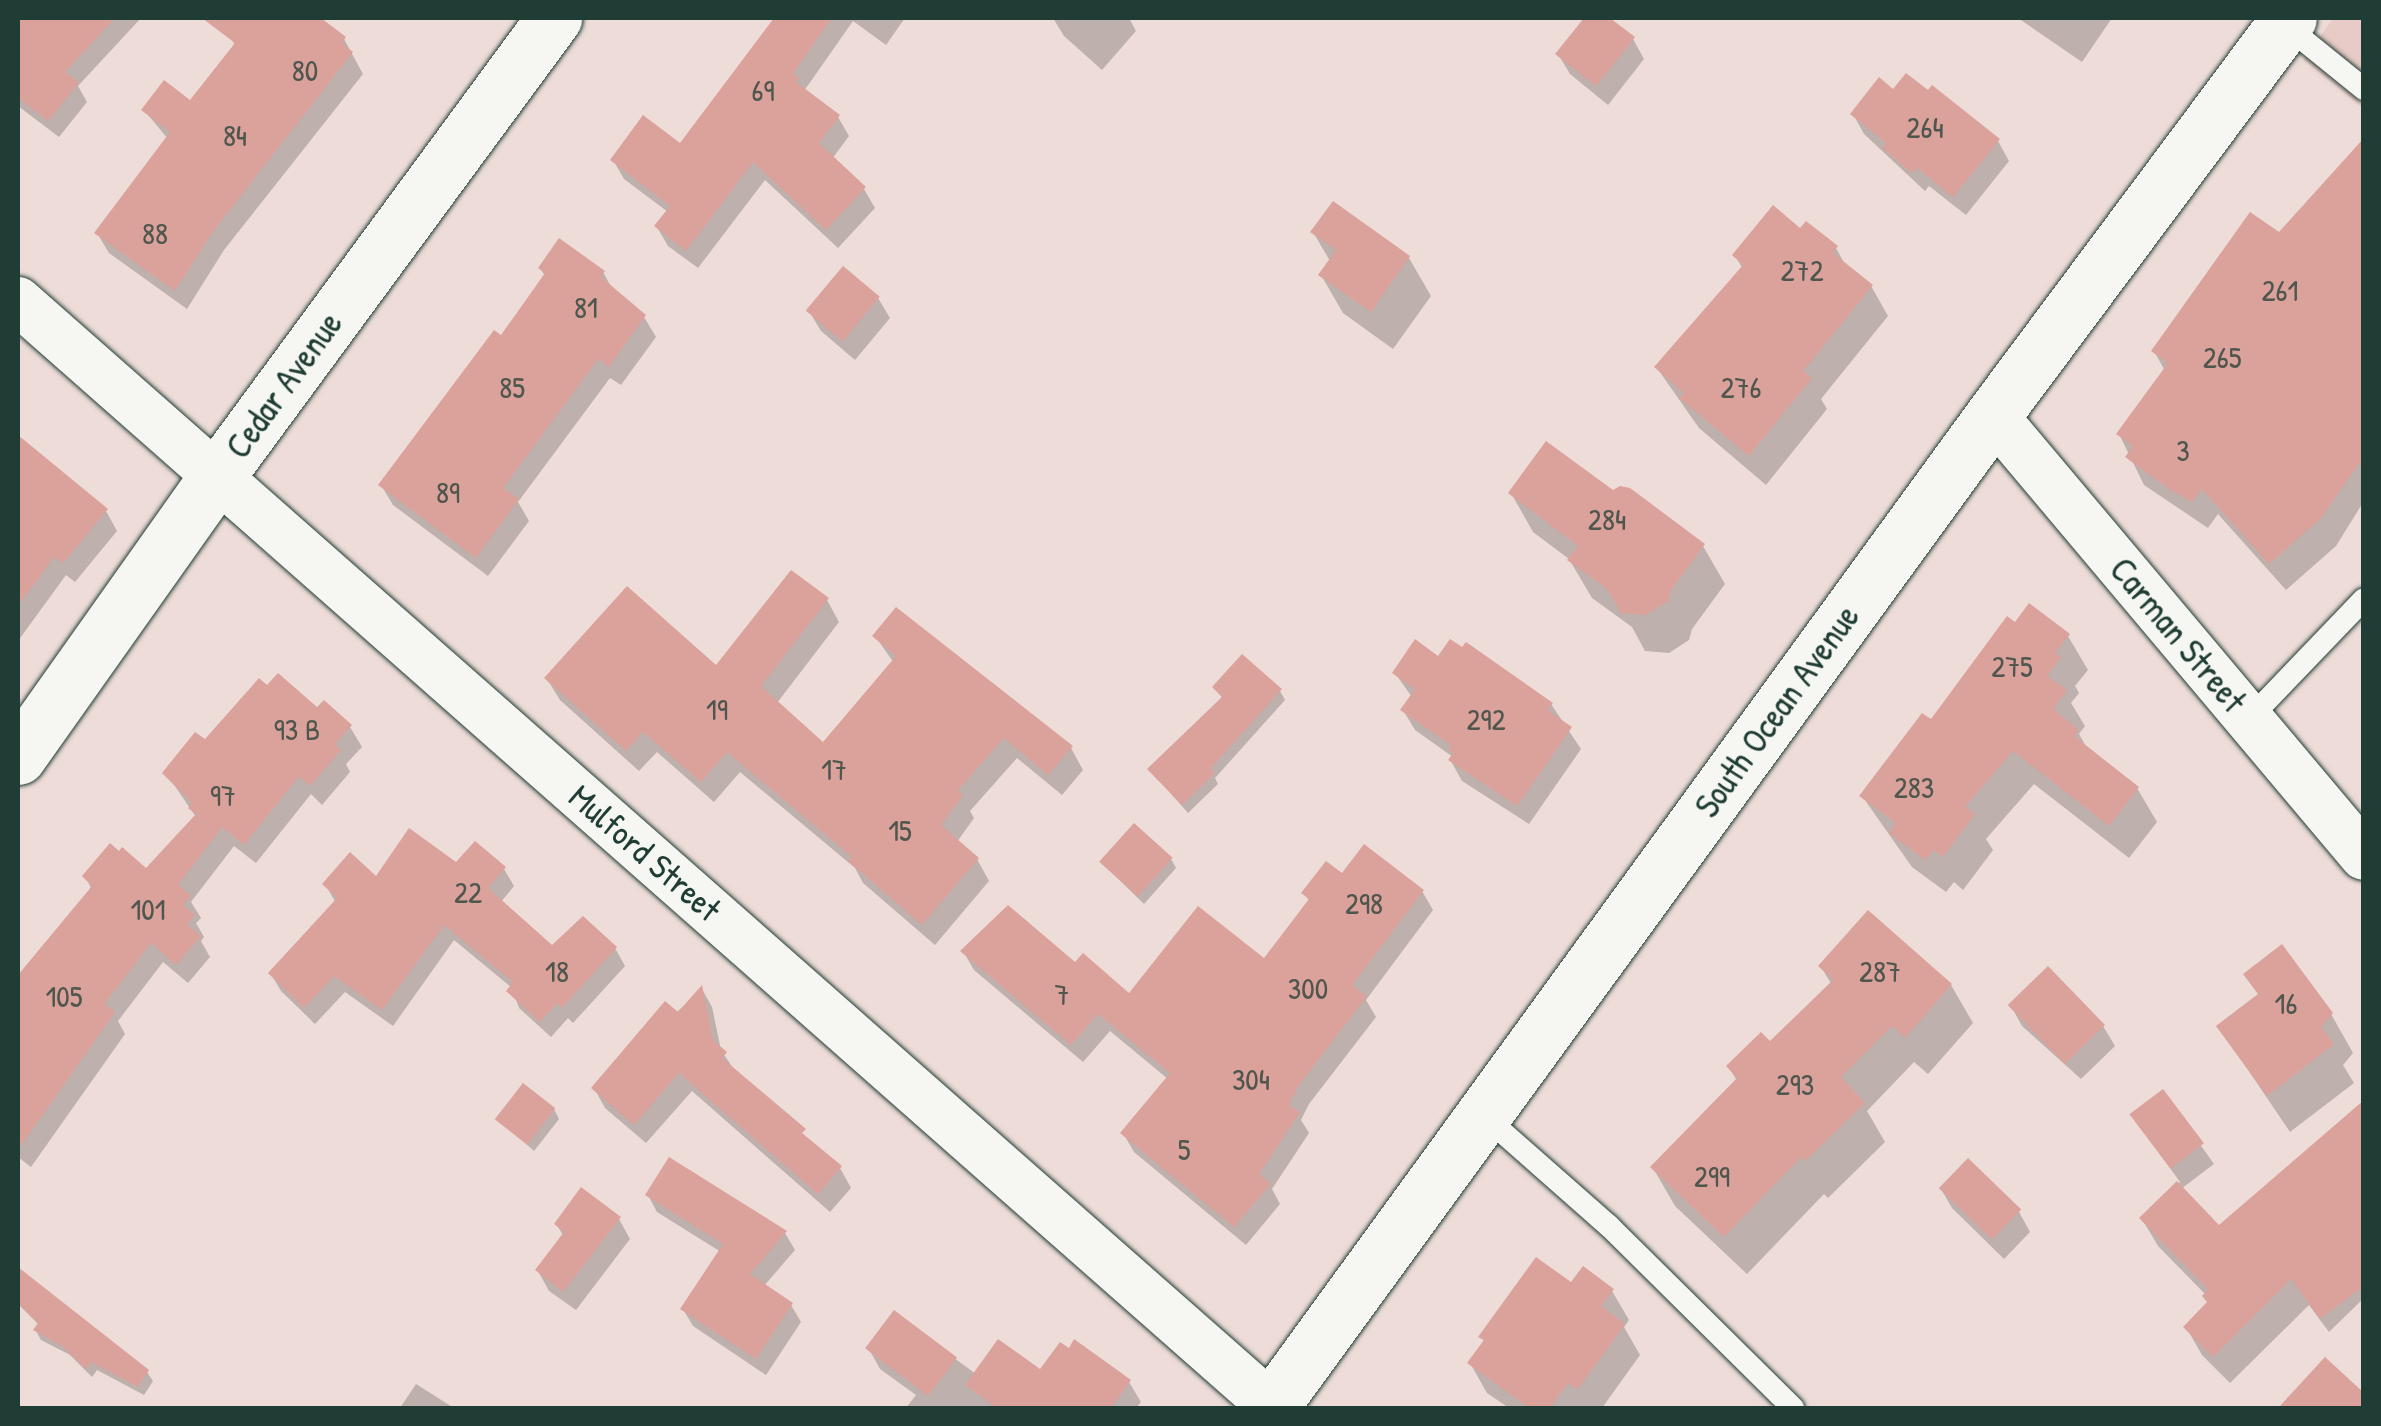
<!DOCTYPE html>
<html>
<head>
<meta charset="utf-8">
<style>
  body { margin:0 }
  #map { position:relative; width:2381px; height:1426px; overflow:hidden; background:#eedcd8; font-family:"Patrick Hand",sans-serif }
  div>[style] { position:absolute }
  .built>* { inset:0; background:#e8cac6 }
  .shadow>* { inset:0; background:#0003 }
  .building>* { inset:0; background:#dba19b; transform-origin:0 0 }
  .roads { filter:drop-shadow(0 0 2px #1f3d34) drop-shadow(0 0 2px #1f3d34) }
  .lane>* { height:22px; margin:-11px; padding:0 11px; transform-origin:11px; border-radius:11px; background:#f6f6f2 }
  .street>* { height:48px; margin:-24px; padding:0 24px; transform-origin:24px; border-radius:24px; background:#f6f6f2 }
  .secondary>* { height:55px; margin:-27.5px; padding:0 27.5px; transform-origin:27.5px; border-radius:27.5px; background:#f6f6f2 }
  span { translate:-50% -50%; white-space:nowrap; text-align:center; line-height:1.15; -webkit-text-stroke:8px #f6f6f2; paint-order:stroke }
  .number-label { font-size:30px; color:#4e564e }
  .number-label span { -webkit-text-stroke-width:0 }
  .street-label { font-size:35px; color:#1f3d34 }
  .frame { position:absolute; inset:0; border:20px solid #1f3d34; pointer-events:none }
</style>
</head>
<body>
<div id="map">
  <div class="built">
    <i style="clip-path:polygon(2333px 18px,2363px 18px,2363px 108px,2304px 60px)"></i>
  </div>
  <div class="shadow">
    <i style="clip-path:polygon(18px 18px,141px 18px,78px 86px,87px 102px,59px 137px,18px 106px)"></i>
    <i style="clip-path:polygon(229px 18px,317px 18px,344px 39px,363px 74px,224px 250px,187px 309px,109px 253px,97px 233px,168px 139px,144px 110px,190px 104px,235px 46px,225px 23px)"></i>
    <i style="clip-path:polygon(777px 18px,905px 18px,886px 45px,853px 21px,804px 91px,838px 117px,849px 136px,832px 159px,864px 189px,875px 208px,838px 248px,765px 180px,698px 268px,668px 246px,657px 227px,668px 212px,624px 179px,613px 160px,680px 146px)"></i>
    <i style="clip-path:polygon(1053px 18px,1129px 18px,1136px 31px,1102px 70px,1064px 36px)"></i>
    <i style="clip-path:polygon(1588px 18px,1606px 18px,1633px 39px,1644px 59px,1608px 105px,1570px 74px,1558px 54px)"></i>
    <i style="clip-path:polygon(2018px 18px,2112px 18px,2082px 62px)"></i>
    <i style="clip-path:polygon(1893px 92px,1998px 141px,2009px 161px,1966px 215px,1929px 186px,1925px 191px,1864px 134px,1853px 114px)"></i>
    <i style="clip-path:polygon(2364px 142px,2364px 501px,2336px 546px,2286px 590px,2218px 514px,2208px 528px,2144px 485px,2119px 434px,2165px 371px,2154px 351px,2279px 236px)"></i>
    <i style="clip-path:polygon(1333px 204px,1409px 258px,1431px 296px,1393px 349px,1343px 313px,1321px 275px,1330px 261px,1313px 232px)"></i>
    <i style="clip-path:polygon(1800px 232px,1836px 248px,1847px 268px,1871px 286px,1888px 316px,1821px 399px,1827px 409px,1766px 485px,1699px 428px,1657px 368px,1743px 269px,1735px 256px)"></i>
    <i style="clip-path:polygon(540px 268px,603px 272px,614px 292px,644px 317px,656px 337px,621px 385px,610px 378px,518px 502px,529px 521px,488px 576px,393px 505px,381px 485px,501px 339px,545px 276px)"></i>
    <i style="clip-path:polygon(878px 298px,890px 318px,855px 360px,821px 331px,809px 311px)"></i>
    <i style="clip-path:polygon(31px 450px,106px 511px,117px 531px,75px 582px,66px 575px,18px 641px,18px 466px)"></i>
    <i style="clip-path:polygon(1511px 493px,1612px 493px,1703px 546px,1725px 584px,1692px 629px,1689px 640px,1669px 653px,1645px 651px,1632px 627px,1592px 598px,1569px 559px,1533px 532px)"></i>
    <i style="clip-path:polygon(827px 600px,839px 622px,777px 703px,823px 745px,894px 663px,875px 636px,1071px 748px,1083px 770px,1062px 795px,1017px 758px,970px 811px,974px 818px,957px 842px,977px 859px,989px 881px,935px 945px,863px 883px,855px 868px,740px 772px,714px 802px,657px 752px,639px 771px,560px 700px,547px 679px,716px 669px)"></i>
    <i style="clip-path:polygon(2016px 626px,2068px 636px,2088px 670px,2075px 686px,2079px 693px,2071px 703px,2085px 726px,2079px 734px,2088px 750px,2137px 788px,2157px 822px,2129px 858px,2034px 784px,1986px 839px,1993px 850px,1963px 890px,1954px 882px,1946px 892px,1912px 867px,1862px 796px)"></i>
    <i style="clip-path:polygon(1439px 660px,1551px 704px,1581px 749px,1529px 824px,1462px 781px,1451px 761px,1453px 757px,1415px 730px,1403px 710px,1412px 697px,1395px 673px)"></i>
    <i style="clip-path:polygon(1215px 688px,1280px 691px,1285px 700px,1215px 778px,1218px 784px,1188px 813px,1150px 770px,1223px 699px)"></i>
    <i style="clip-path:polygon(317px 711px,350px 727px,362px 747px,346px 764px,350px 772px,322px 805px,311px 794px,256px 863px,234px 846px,191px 902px,201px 918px,196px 923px,204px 937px,201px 941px,210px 957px,188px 983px,163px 962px,118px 1021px,125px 1034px,31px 1167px,18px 1157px,18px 979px,92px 890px,85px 876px,147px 872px,196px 817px,166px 773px,205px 743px)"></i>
    <i style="clip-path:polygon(1171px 859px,1176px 868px,1144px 904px,1102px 863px)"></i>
    <i style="clip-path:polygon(457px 866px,504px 869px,514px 886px,501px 902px,552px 948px,615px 948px,625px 966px,573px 1023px,568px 1018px,551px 1037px,519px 1008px,512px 988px,454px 940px,393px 1026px,345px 992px,315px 1024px,281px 991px,271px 974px,336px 903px,325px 884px)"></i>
    <i style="clip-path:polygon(1342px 876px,1422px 891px,1433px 910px,1366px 1000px,1376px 1017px,1309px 1104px,1301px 1120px,1309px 1133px,1272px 1189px,1280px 1204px,1246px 1245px,1134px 1152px,1123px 1133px,1168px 1079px,1110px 1031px,1083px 1062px,974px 970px,963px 951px,1075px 965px,1130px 997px,1264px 962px,1310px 902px,1304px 893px)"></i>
    <i style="clip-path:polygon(1821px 967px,1951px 985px,1973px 1023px,1928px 1074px,1914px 1062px,1867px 1111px,1885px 1142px,1828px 1198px,1824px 1194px,1747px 1274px,1675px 1206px,1653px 1168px,1737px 1081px,1729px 1067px,1770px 1044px,1832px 985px)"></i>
    <i style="clip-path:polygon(2247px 974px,2331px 1014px,2353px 1053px,2343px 1065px,2354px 1083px,2290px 1132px,2219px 1027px,2259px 996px)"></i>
    <i style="clip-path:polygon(702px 989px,712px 1007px,721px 1050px,737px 1074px,840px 1168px,851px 1188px,830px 1212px,692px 1091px,646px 1143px,605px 1108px,594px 1088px)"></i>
    <i style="clip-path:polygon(2011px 1006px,2103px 1026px,2115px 1046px,2081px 1079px,2022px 1026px)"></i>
    <i style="clip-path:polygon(2163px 1092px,2214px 1164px,2181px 1189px,2219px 1229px,2364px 1103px,2364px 1298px,2329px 1332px,2309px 1305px,2230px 1383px,2202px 1355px,2186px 1327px,2209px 1304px,2206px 1295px,2158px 1246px,2142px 1219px,2180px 1182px,2132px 1115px)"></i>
    <i style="clip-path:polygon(554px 1109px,559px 1119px,534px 1151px,499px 1120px)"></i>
    <i style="clip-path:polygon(1941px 1189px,2019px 1212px,2030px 1232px,2004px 1259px,1952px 1208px)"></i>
    <i style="clip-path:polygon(648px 1195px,785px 1233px,795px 1250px,764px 1286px,791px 1305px,801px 1322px,766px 1375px,693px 1326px,683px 1309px,721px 1252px,657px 1212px)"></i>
    <i style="clip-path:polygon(619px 1219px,630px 1239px,576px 1310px,549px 1291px,538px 1271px,564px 1237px,557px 1225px)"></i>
    <i style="clip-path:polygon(18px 1271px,147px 1372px,153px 1381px,144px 1395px,97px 1370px,92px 1377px,70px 1355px,41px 1340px,36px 1331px,39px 1325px,18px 1304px)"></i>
    <i style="clip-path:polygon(1571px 1286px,1612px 1291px,1629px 1320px,1624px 1327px,1640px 1355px,1602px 1408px,1509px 1408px,1487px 1393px,1470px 1363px,1485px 1343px,1481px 1337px)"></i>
    <i style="clip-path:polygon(894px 1314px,976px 1374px,1041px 1372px,1129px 1382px,1141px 1402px,1136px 1408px,906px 1408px,916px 1395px,880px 1369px,869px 1349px)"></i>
    <i style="clip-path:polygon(416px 1384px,454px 1408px,400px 1408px)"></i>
  </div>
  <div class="building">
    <i style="clip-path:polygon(18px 18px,115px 18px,65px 72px,79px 82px,48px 121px,18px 98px)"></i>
    <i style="clip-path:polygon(202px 18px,321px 18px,346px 37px,342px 43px,353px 52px,214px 230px,175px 291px,94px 233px,170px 132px,141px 110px,164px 80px,190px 100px,235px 43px)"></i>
    <i style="clip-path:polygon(774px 18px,832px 18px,793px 73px,799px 78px,796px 82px,840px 115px,819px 143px,866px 187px,826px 230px,753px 162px,686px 251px,654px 226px,670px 206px,610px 160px,643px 115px,680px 143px)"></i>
    <i style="clip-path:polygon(1584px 18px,1610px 18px,1635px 37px,1596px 86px,1555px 54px)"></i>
    <i style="clip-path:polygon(1906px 73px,1928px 90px,1932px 85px,2000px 139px,1953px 197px,1917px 168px,1912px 173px,1882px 148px,1886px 143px,1850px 114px,1879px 77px,1893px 89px)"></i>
    <i style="clip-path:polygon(2364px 138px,2364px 457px,2321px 518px,2269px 564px,2202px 489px,2192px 502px,2169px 489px,2125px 457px,2133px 446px,2116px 434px,2168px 363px,2151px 351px,2250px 212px,2279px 232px)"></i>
    <i style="clip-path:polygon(1333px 201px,1410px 256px,1371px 312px,1318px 275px,1336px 250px,1310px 232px)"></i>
    <i style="clip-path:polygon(1773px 205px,1800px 228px,1806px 221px,1838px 246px,1833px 253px,1873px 285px,1803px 371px,1812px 378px,1749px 456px,1679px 398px,1684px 393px,1654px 367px,1743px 265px,1732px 255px)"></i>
    <i style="clip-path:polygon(559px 238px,605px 271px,601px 277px,646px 315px,609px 367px,598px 359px,503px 488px,519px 499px,476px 558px,378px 485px,494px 330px,501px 335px,545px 273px,538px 268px)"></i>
    <i style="left:843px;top:266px;width:48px;height:58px;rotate:40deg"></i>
    <i style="clip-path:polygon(18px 435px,108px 509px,63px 563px,54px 557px,18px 606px)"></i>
    <i style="clip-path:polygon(1546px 441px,1613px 490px,1620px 486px,1630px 488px,1705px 544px,1671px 590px,1668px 601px,1646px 615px,1621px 613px,1607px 589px,1567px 560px,1578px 546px,1508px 493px)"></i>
    <i style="clip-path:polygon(791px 570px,829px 598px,761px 686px,823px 742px,896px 656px,872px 636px,896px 607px,1073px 746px,1048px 775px,1004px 738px,958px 790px,963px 795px,941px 825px,979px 858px,922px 925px,848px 861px,852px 857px,727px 752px,701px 782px,643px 732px,626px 751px,544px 678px,627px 586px,716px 665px)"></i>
    <i style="clip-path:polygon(2029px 603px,2070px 634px,2055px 653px,2061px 657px,2047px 676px,2067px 690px,2053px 709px,2079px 730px,2074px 736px,2139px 787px,2109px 826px,2013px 751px,1965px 807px,1975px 814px,1943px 857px,1934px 850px,1925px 860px,1889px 833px,1896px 823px,1859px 796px,1922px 713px,1931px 719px,2007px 616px,2015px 622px)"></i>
    <i style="clip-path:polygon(1415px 639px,1438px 656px,1450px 639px,1462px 647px,1466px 642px,1553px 703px,1547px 710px,1572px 727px,1517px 806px,1448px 760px,1453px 753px,1448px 750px,1451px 745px,1400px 710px,1415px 689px,1392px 673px)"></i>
    <i style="clip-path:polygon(1242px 654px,1282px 689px,1210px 769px,1215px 773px,1182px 805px,1147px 769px,1222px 697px,1212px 687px)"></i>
    <i style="clip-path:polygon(278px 673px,317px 707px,324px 700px,352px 725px,335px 744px,341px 750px,310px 786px,299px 776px,244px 845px,222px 827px,178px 885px,191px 896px,183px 905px,195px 915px,187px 924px,201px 936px,176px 965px,151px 943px,104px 1004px,115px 1012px,18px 1150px,18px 975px,92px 886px,82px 876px,110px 843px,119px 851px,122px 847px,146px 868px,196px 814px,188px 808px,192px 803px,162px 773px,195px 732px,205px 739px,259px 678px,267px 685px)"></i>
    <i style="left:1134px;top:823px;width:52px;height:52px;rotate:42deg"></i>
    <i style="clip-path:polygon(409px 828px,456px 862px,475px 841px,506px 867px,488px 888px,552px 945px,583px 916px,617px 947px,562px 1008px,557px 1003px,540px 1022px,506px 991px,513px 982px,444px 925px,382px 1010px,334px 976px,304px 1008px,268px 973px,337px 898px,322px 884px,350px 852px,376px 876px)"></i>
    <i style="clip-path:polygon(1364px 844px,1424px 890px,1352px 985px,1367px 996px,1299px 1085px,1289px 1105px,1300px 1112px,1259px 1174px,1271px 1184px,1234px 1227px,1120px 1133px,1170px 1073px,1098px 1014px,1071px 1045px,960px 951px,1008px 905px,1075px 962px,1083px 953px,1129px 993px,1198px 906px,1264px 958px,1309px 899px,1301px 893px,1326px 861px,1342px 873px)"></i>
    <i style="clip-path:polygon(1868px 910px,1952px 984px,1905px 1038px,1892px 1026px,1841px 1077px,1865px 1103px,1805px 1161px,1801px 1157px,1724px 1237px,1650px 1167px,1737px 1078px,1726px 1066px,1761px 1032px,1770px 1041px,1833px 980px,1818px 966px)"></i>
    <i style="clip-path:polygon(2282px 944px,2333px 1013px,2321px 1027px,2334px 1044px,2267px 1096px,2216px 1026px,2258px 994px,2243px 974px)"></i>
    <i style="left:2048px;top:966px;width:82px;height:56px;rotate:46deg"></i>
    <i style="clip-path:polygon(702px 985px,713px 1040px,727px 1052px,722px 1058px,806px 1129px,802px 1133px,842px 1166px,818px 1194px,679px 1073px,634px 1125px,591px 1088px,665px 1001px,678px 1012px)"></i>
    <i style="left:523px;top:1083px;width:41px;height:46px;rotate:38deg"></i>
    <i style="left:2163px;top:1089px;width:68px;height:42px;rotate:53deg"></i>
    <i style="clip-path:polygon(2364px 1100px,2364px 1286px,2320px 1319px,2291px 1279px,2213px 1357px,2183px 1327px,2207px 1302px,2202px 1296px,2208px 1289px,2139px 1218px,2177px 1181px,2219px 1225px)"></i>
    <i style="clip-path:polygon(669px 1157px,787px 1231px,750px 1274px,793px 1303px,756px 1359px,680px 1309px,723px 1244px,645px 1195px)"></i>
    <i style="left:1968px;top:1158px;width:74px;height:42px;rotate:44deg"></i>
    <i style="clip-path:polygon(581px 1187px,621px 1217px,563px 1292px,535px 1270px,564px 1232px,554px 1224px)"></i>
    <i style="clip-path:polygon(1536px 1257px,1571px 1282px,1583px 1266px,1614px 1289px,1601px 1306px,1625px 1324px,1578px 1389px,1568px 1383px,1550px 1408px,1529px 1408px,1467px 1363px,1484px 1340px,1478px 1337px)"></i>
    <i style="clip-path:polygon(18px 1267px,149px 1370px,138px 1387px,91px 1362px,86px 1369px,62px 1346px,33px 1330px,38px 1323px,18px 1303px)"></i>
    <i style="left:894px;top:1310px;width:79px;height:48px;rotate:37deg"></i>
    <i style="clip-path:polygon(998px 1339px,1040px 1369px,1060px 1342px,1069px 1348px,1074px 1339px,1131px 1380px,1111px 1408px,997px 1408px,965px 1385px)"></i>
    <i style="clip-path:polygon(2325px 1357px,2364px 1393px,2364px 1408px,2278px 1408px)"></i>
  </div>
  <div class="roads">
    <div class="lane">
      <i style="left:2285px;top:25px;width:102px;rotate:39deg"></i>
      <i style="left:2249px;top:719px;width:166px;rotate:-46.2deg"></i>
      <i style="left:1483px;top:1115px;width:168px;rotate:41.4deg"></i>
      <i style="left:1609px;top:1226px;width:259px;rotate:44.7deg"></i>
    </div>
    <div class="street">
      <i style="left:18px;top:301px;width:1671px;rotate:41.39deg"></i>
      <i style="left:1993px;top:415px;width:576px;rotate:49.93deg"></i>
    </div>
    <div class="secondary">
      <i style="left:18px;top:757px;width:344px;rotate:-54.7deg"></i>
      <i style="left:217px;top:476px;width:569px;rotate:-53.65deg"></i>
      <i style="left:1270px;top:1408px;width:1228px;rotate:-53.94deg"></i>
      <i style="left:1993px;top:415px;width:495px;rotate:-53.3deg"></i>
    </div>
  </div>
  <div class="number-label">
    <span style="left:305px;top:70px">80</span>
    <span style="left:763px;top:90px">69</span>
    <span style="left:1925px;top:127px">264</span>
    <span style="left:235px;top:135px">84</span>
    <span style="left:155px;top:233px">88</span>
    <span style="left:1802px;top:270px">272</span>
    <span style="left:2280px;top:290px">261</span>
    <span style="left:586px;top:307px">81</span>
    <span style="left:2222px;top:357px">265</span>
    <span style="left:512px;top:387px">85</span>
    <span style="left:1741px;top:387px">276</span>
    <span style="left:2183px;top:450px">3</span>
    <span style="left:448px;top:492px">89</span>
    <span style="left:1607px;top:519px">284</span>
    <span style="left:2012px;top:666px">275</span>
    <span style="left:717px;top:709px">19</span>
    <span style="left:1486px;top:719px">292</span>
    <span style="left:297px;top:729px">93 B</span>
    <span style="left:834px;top:769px">17</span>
    <span style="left:1914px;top:787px">283</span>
    <span style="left:223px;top:795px">97</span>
    <span style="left:900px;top:830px">15</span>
    <span style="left:468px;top:892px">22</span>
    <span style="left:1364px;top:903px">298</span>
    <span style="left:148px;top:909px">101</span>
    <span style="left:557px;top:971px">18</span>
    <span style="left:1880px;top:971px">287</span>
    <span style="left:1308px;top:988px">300</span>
    <span style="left:1062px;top:994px">7</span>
    <span style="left:64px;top:996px">105</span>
    <span style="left:2286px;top:1003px">16</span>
    <span style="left:1251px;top:1079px">304</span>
    <span style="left:1795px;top:1084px">293</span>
    <span style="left:1184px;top:1149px">5</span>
    <span style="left:1712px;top:1176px">299</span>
  </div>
  <div class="street-label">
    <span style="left:284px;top:385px;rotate:-54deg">Cedar Avenue</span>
    <span style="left:2178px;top:635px;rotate:50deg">Carman Street</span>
    <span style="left:1777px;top:711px;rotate:-54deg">South Ocean Avenue</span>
    <span style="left:645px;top:853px;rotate:41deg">Mulford Street</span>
  </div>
  <div class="frame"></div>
</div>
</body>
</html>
